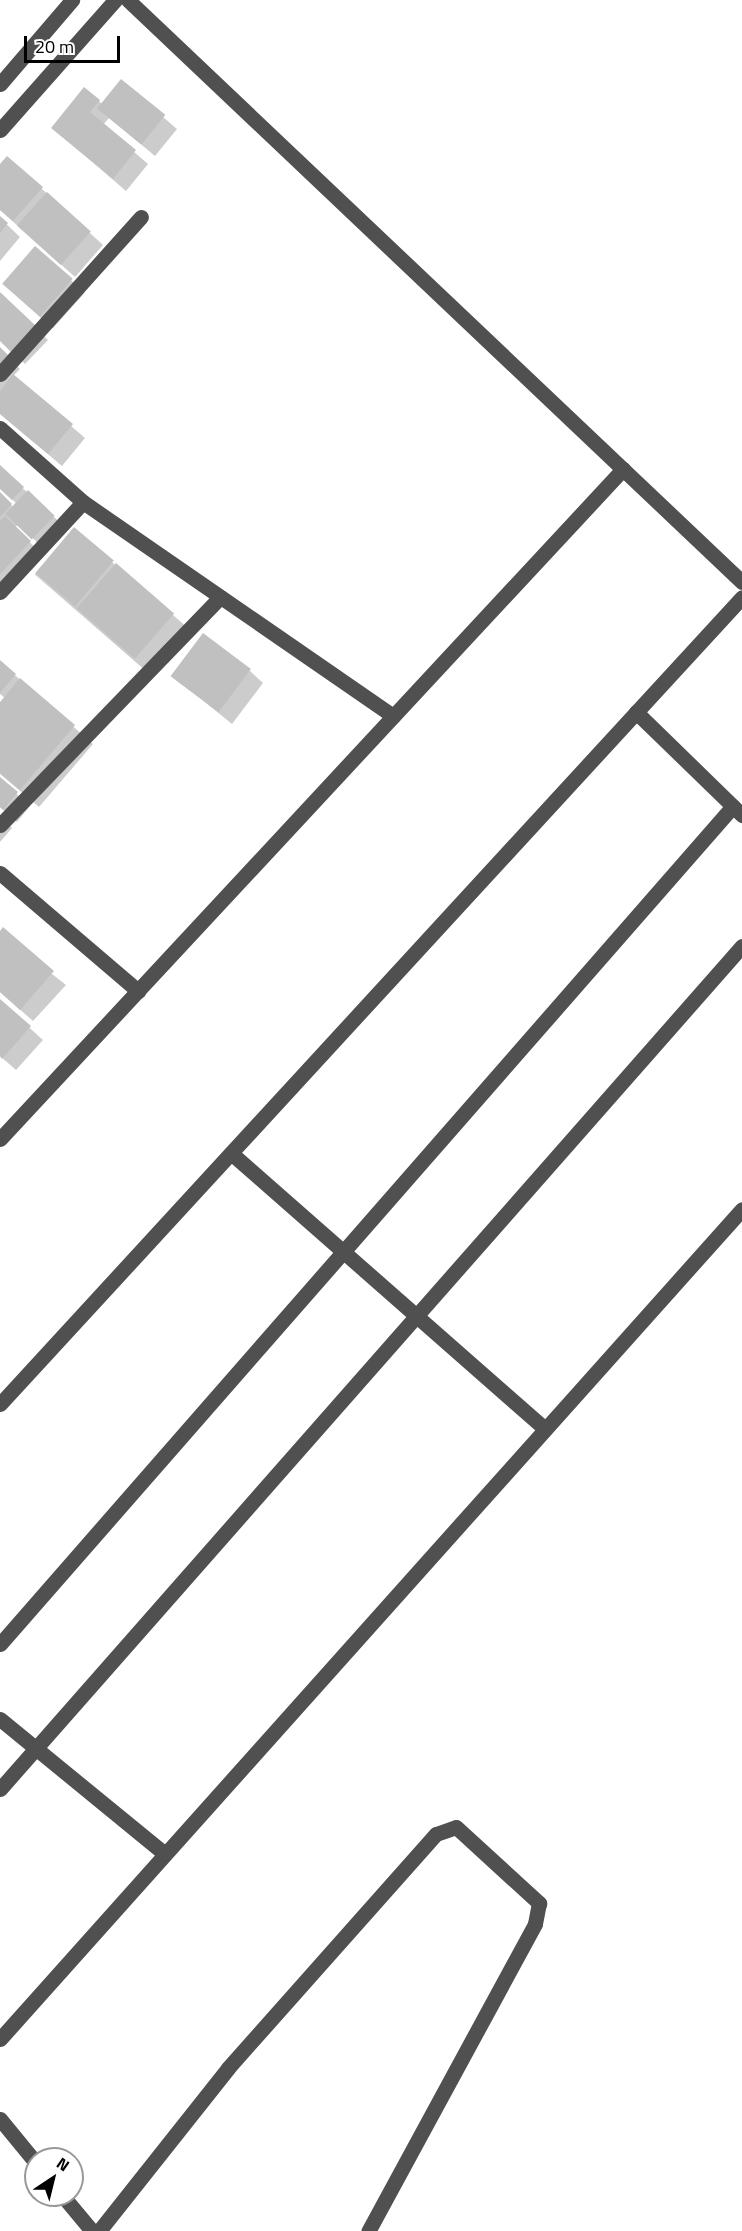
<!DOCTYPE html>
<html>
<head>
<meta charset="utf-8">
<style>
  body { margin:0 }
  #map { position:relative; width:742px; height:2231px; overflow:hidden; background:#fff; font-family:"Titillium Web",sans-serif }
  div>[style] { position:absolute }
  .shadow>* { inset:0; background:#0003; transform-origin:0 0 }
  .building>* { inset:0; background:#c0c0c0; transform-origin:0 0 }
  .minor>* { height:15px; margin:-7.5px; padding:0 7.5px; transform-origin:7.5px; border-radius:7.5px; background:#505050 }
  span { translate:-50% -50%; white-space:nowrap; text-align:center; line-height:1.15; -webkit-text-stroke:6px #fff; paint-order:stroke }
  .north { position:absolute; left:24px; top:2147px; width:60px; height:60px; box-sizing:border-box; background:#fff; border:2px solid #999; border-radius:50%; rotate:35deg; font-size:16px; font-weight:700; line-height:24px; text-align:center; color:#000 }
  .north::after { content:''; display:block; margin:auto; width:21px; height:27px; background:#000; clip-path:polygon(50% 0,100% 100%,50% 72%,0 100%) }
  .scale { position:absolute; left:24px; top:36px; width:96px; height:27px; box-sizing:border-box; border:3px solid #000; border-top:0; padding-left:8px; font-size:18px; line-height:21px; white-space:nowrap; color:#000; -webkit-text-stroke:4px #fff; paint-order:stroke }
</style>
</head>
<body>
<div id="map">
  <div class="shadow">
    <i style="clip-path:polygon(121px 81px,177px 129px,155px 156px,109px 118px,103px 125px,148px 164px,126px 191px,53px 128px,99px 101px,102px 104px)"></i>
    <i style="clip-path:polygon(0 167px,41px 188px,103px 245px,75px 277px,0 210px)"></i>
    <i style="clip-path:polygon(0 218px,20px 237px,0 261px)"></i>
    <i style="left:35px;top:248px;width:67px;height:48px;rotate:42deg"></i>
    <i style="clip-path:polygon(0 294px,48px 340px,25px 364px,0 340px)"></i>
    <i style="clip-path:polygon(0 349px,20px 369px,13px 376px,85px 438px,62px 466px,0 414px)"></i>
    <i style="clip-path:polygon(1px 468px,67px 529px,46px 551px,18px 524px,15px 528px,43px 555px,0 593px,0 494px,14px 508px,17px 504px,0 488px)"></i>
    <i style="left:74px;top:529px;width:149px;height:60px;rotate:41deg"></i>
    <i style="clip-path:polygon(0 662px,93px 744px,39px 807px,0 774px,0 703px,5px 698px,0 694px)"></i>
    <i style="clip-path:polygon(250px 671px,263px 683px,232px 724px,173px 676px)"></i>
    <i style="clip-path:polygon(0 779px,30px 806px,17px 822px,0 807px)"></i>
    <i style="clip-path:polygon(0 816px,12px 828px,0 842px)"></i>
    <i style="clip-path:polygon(0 933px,66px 985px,33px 1021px,0 992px)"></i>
    <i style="clip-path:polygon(0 1001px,43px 1040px,16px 1070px,0 1056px)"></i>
  </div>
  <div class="building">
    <i style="left:121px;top:79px;width:57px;height:38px;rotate:39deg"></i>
    <i style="clip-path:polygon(84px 87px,100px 100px,90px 112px,136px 150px,113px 179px,51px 128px)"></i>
    <i style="clip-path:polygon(7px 156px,43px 187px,13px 221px,0 210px,0 164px)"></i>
    <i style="left:47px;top:192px;width:59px;height:45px;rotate:42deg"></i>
    <i style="clip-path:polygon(0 216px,8px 223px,0 233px)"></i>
    <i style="left:35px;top:246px;width:50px;height:50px;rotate:41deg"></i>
    <i style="clip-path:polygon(0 292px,36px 326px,11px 352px,0 341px)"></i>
    <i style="clip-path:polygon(0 347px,8px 355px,0 364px)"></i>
    <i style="clip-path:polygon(13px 374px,73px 424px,48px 454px,0 414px,0 391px)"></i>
    <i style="clip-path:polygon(0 465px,24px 487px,12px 500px,0 489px)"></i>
    <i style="left:28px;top:490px;width:37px;height:33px;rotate:44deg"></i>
    <i style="clip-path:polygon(0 492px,12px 504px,0 517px)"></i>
    <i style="clip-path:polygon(5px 516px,31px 541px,0 574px,0 521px)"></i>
    <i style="left:74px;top:527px;width:52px;height:60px;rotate:40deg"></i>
    <i style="left:116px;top:563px;width:77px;height:60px;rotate:41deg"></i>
    <i style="left:203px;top:633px;width:60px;height:54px;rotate:37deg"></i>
    <i style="clip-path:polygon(0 660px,16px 674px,0 693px)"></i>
    <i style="clip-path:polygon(20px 678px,75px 725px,20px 790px,0 773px,0 702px)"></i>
    <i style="clip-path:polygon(0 777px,18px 792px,3px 810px,0 807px)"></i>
    <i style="clip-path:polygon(3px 927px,54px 971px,20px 1010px,0 992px,0 931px)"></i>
    <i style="clip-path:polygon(0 999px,31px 1026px,2px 1059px,0 1056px)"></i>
  </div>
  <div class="minor">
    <i style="left:128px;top:0;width:846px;rotate:43.47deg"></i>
    <i style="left:0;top:84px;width:111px;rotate:-49.4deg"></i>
    <i style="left:0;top:130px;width:174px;rotate:-48.5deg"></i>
    <i style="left:0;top:374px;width:211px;rotate:-48.1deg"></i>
    <i style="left:0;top:428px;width:111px;rotate:41.7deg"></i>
    <i style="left:83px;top:502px;width:377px;rotate:34.6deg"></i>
    <i style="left:0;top:592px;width:122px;rotate:-47.3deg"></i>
    <i style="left:636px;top:712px;width:148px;rotate:44.2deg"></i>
    <i style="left:0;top:825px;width:317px;rotate:-46deg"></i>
    <i style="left:0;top:873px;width:182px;rotate:40.5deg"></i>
    <i style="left:0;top:1139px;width:915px;rotate:-47.08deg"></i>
    <i style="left:231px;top:1153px;width:418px;rotate:41.3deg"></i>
    <i style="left:0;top:1404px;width:1096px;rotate:-47.4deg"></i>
    <i style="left:0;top:1644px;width:1113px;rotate:-48.82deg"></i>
    <i style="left:0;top:1719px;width:213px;rotate:39.3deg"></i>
    <i style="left:0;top:1789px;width:1123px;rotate:-48.65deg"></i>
    <i style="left:0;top:2039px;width:1113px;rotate:-48.2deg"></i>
    <i style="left:0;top:2119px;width:57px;rotate:50.7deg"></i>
    <i style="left:62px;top:2195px;width:47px;rotate:50.2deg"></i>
    <i style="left:99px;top:2231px;width:208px;rotate:-51.6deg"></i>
    <i style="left:228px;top:2068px;width:313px;rotate:-48.4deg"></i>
    <i style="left:436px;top:1834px;width:21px;rotate:-19deg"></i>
    <i style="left:456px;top:1827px;width:113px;rotate:42.5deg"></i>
    <i style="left:539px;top:1903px;width:21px;rotate:101deg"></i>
    <i style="left:535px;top:1924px;width:349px;rotate:118.5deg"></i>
  </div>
  <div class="north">N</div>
  <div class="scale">20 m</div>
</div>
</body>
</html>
